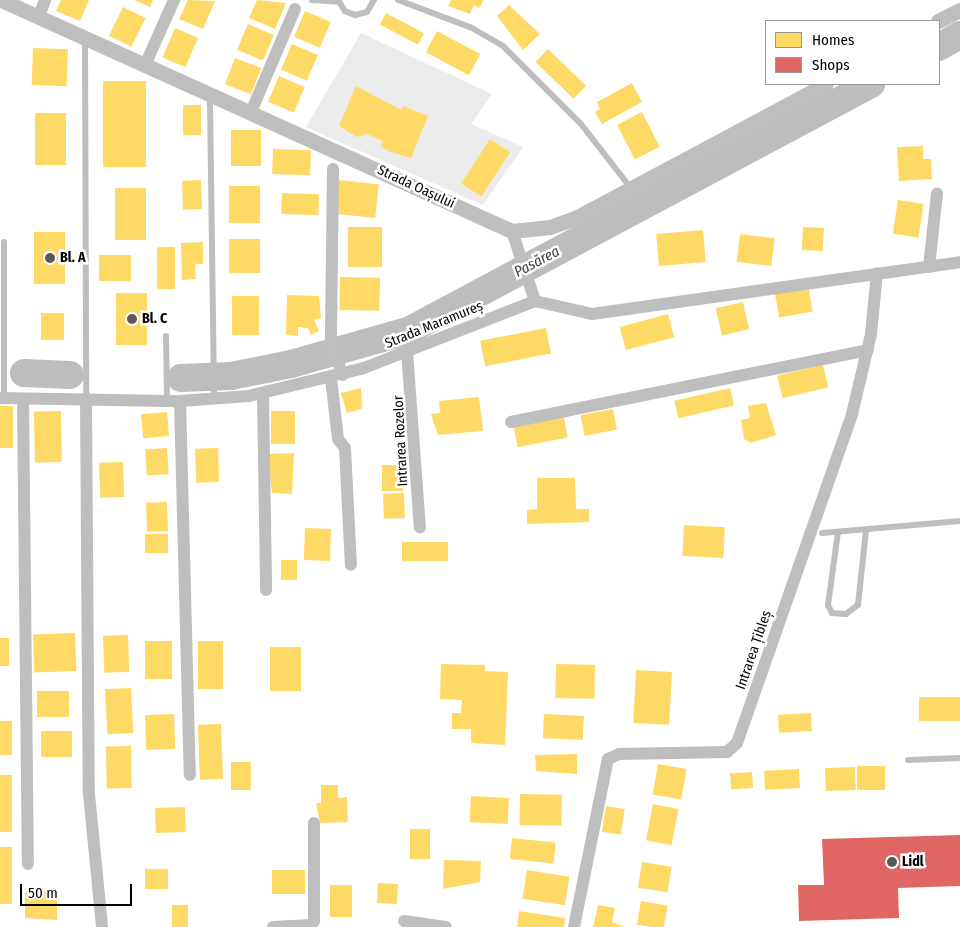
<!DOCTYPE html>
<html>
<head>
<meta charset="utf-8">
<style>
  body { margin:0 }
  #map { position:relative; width:960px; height:927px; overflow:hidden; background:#fff; font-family:"Fira Sans Condensed",sans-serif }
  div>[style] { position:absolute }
  .green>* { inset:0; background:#ebebeb }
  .homes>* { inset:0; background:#ffd966; transform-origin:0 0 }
  .shops>* { inset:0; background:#e06666 }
  .river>* { height:28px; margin:-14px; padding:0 14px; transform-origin:14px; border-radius:14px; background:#bdbdbd }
  .service>* { height:6px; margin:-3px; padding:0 3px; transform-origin:3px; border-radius:3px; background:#bebebe }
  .minor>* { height:12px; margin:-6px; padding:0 6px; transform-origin:6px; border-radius:6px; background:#bebebe }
  .tertiary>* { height:15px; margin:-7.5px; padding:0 7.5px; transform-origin:7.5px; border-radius:7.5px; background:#bebebe }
  .dots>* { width:14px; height:14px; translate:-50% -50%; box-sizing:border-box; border:2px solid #fff; border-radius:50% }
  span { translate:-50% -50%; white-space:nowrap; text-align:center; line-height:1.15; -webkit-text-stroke:5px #fff; paint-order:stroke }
  .street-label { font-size:14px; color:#000 }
  .poi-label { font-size:14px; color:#000; font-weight:700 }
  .left { translate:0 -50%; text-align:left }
  .water-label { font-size:15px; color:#424242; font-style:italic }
  .legend { position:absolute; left:765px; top:20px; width:175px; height:65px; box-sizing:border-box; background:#fff; border:1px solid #999; margin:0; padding:6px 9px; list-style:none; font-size:15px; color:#000 }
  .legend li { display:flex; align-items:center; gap:10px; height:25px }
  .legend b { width:25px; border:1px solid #999 }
  .scale { position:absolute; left:20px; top:884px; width:112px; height:22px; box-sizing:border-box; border:2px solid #000; border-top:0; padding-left:6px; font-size:15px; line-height:18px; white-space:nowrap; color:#000; -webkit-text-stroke:4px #fff; paint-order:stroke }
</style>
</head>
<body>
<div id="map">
  <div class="green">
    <i style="clip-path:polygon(361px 33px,492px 94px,471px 124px,523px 147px,483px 205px,306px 127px)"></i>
  </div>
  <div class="homes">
    <i style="clip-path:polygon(61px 0,89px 0,80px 21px,56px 11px)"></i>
    <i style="clip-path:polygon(134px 0,153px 0,150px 7px)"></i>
    <i style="clip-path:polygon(188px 0,215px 1px,203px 29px,179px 19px)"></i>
    <i style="clip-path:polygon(257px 0,286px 3px,275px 29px,249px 18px)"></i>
    <i style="clip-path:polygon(451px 0,483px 0,480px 8px,474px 5px,470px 14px,448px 6px)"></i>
    <i style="clip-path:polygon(509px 5px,540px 34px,523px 50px,497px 16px)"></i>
    <i style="left:123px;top:7px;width:25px;height:32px;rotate:26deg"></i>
    <i style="left:305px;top:11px;width:28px;height:28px;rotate:23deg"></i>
    <i style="left:386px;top:13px;width:43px;height:13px;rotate:28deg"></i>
    <i style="left:248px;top:24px;width:28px;height:28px;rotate:23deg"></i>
    <i style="left:175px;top:28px;width:25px;height:32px;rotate:23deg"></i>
    <i style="left:437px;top:31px;width:49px;height:24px;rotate:28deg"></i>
    <i style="left:292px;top:44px;width:28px;height:28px;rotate:23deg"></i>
    <i style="left:33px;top:48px;width:35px;height:37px;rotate:2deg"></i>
    <i style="left:548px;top:49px;width:53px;height:18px;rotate:44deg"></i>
    <i style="left:235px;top:58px;width:28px;height:28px;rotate:21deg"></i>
    <i style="left:279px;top:76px;width:28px;height:28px;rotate:23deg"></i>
    <i style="left:103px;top:81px;width:43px;height:86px"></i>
    <i style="clip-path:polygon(632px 83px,642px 102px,602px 124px,595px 112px,600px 109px,597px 102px)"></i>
    <i style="clip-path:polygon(356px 86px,401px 110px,403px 106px,428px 116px,411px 158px,388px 151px,381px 146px,383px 141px,367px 134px,357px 137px,339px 126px)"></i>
    <i style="left:183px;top:105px;width:18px;height:30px"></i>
    <i style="left:642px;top:112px;width:39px;height:28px;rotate:63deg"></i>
    <i style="left:35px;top:113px;width:31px;height:52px"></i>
    <i style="left:231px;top:130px;width:30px;height:36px"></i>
    <i style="left:490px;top:139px;width:24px;height:53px;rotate:33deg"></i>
    <i style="clip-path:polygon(923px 146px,923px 159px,931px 159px,932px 179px,899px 181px,897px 147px)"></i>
    <i style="left:273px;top:149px;width:38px;height:25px;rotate:2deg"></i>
    <i style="left:201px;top:180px;width:29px;height:19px;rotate:88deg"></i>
    <i style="left:338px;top:180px;width:41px;height:34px;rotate:6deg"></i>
    <i style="left:229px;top:186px;width:31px;height:37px"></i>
    <i style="left:146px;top:188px;width:52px;height:31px;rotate:90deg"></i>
    <i style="left:282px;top:193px;width:37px;height:21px;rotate:2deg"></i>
    <i style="left:898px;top:200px;width:26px;height:34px;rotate:9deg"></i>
    <i style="left:348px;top:227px;width:34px;height:40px"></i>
    <i style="left:803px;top:227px;width:21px;height:23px;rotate:3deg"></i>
    <i style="left:703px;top:230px;width:32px;height:47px;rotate:85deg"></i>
    <i style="left:34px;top:232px;width:31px;height:52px"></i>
    <i style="left:740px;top:234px;width:35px;height:28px;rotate:7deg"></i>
    <i style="left:229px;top:239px;width:31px;height:34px"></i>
    <i style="clip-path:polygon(203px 242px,203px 264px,195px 264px,196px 279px,182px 280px,181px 243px)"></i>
    <i style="left:157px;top:247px;width:18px;height:42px"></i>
    <i style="left:99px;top:255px;width:32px;height:26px"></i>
    <i style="left:340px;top:277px;width:40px;height:33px;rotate:1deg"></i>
    <i style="left:808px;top:285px;width:27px;height:34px;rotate:80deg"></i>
    <i style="left:147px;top:293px;width:52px;height:31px;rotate:90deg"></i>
    <i style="clip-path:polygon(287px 295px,319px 296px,321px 318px,314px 320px,319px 331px,311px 335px,308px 328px,298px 327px,298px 336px,286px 335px)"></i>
    <i style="left:232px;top:296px;width:27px;height:39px"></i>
    <i style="left:743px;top:302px;width:28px;height:28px;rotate:77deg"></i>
    <i style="left:41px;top:313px;width:23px;height:27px"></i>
    <i style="left:668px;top:314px;width:24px;height:50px;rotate:75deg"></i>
    <i style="left:546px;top:328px;width:26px;height:67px;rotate:79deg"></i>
    <i style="left:823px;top:365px;width:23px;height:47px;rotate:77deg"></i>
    <i style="clip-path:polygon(361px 388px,362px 409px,347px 413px,341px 393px)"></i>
    <i style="left:730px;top:388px;width:18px;height:57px;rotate:77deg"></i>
    <i style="clip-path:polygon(479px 397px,483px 431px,438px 435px,431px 414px,440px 413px,439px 401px)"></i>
    <i style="clip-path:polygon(766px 403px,776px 435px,751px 443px,744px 439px,741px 420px,750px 418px,748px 406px)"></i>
    <i style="left:0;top:406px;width:13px;height:42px"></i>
    <i style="left:613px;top:409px;width:21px;height:33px;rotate:79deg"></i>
    <i style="left:61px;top:411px;width:51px;height:27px;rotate:89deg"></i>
    <i style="left:271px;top:411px;width:24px;height:33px"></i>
    <i style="left:167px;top:412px;width:24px;height:26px;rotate:85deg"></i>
    <i style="left:563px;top:413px;width:25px;height:51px;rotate:79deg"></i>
    <i style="left:167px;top:448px;width:26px;height:22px;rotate:86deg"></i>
    <i style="left:218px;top:448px;width:34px;height:23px;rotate:88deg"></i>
    <i style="clip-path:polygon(294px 453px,292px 494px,272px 493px,268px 454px)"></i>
    <i style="left:123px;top:462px;width:35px;height:24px;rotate:88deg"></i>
    <i style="left:403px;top:465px;width:26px;height:21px;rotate:90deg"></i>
    <i style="clip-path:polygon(537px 478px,575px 478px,576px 509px,589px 509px,589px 522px,527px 524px,527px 510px,537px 509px)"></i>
    <i style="left:404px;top:493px;width:25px;height:21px;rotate:88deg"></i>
    <i style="left:167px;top:502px;width:29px;height:21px;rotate:88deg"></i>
    <i style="left:684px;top:525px;width:41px;height:31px;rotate:3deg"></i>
    <i style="left:305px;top:528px;width:26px;height:32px;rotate:2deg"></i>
    <i style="left:145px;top:534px;width:23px;height:19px"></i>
    <i style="left:402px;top:542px;width:46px;height:19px"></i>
    <i style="left:281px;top:560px;width:16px;height:20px"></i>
    <i style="left:75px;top:633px;width:38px;height:42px;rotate:88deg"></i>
    <i style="left:128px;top:635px;width:37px;height:25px;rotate:88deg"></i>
    <i style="left:0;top:638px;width:9px;height:28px"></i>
    <i style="left:145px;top:641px;width:27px;height:38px"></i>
    <i style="left:198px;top:641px;width:25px;height:48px"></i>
    <i style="left:270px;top:647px;width:31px;height:44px"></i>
    <i style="clip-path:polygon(441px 664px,485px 665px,485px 671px,508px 672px,505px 745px,471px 743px,471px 729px,452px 729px,452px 713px,461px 713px,462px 700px,440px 699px)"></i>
    <i style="left:556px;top:664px;width:39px;height:34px;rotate:1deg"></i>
    <i style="left:636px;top:670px;width:36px;height:53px;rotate:3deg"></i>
    <i style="left:131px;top:688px;width:45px;height:26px;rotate:87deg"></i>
    <i style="left:37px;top:691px;width:32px;height:26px"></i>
    <i style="left:960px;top:697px;width:24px;height:41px;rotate:90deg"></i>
    <i style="left:811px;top:713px;width:18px;height:33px;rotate:87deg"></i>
    <i style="left:174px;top:714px;width:35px;height:29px;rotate:88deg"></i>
    <i style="left:544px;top:714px;width:40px;height:24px;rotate:3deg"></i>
    <i style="left:0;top:721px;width:12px;height:34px"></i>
    <i style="left:221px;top:724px;width:55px;height:23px;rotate:88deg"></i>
    <i style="left:41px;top:731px;width:31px;height:26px"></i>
    <i style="left:131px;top:746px;width:42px;height:25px;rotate:89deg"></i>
    <i style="clip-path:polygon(577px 754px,577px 774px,536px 771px,535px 755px)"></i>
    <i style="left:251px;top:762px;width:28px;height:20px;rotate:90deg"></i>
    <i style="left:658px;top:764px;width:29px;height:31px;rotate:10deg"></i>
    <i style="left:885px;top:766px;width:24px;height:28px;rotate:90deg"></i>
    <i style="left:855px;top:767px;width:23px;height:30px;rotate:88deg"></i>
    <i style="left:799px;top:769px;width:19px;height:35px;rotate:87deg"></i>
    <i style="left:752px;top:772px;width:16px;height:22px;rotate:86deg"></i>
    <i style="left:0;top:775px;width:12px;height:57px"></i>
    <i style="clip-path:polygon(321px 785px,338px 785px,338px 798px,347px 797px,348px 822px,320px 823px,316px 803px,321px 803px)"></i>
    <i style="left:520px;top:794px;width:42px;height:31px;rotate:1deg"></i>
    <i style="left:471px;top:796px;width:38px;height:26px;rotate:3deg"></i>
    <i style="left:653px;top:804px;width:26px;height:37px;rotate:11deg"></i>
    <i style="left:606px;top:806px;width:19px;height:26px;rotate:9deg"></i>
    <i style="left:185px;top:807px;width:25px;height:30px;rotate:88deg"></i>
    <i style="left:410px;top:829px;width:20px;height:30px"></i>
    <i style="left:512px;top:838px;width:44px;height:21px;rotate:6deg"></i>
    <i style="left:0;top:847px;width:12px;height:57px"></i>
    <i style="clip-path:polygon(444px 860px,481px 861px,480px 882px,443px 889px)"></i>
    <i style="left:642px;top:862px;width:30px;height:26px;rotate:9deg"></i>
    <i style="left:145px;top:869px;width:23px;height:20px"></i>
    <i style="left:272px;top:870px;width:33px;height:24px"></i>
    <i style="left:527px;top:870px;width:43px;height:29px;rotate:9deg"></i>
    <i style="left:378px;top:883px;width:20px;height:20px;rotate:3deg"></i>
    <i style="left:330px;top:885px;width:22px;height:32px"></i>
    <i style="clip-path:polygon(34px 890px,57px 890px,57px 920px,25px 918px,25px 893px)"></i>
    <i style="left:641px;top:901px;width:27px;height:24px;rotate:10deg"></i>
    <i style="left:172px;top:905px;width:16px;height:22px"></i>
    <i style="clip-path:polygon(598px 905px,615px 908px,612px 922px,624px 927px,593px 927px)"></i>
    <i style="clip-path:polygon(519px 911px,565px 918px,564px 927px,517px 927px)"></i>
  </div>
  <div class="shops">
    <i style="clip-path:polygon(960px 835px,960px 886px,898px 888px,899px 918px,799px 921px,798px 885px,824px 885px,822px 839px)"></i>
  </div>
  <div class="river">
    <i style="left:939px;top:47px;width:24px;rotate:-30deg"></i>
    <i style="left:24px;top:373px;width:46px;rotate:2.5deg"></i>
    <i style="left:181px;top:378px;width:50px;rotate:-2.3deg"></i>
    <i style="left:231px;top:376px;width:61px;rotate:-11.3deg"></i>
    <i style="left:291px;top:364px;width:122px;rotate:-15.8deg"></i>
    <i style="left:408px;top:331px;width:525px;rotate:-28.08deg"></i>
  </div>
  <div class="service">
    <i style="left:312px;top:0;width:26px;rotate:4deg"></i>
    <i style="left:338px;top:0;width:13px;rotate:58deg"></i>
    <i style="left:345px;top:11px;width:11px;rotate:22deg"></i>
    <i style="left:355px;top:15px;width:12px;rotate:-14deg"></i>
    <i style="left:367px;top:12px;width:14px;rotate:-60deg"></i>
    <i style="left:398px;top:0;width:79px;rotate:20.7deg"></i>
    <i style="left:472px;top:28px;width:36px;rotate:30deg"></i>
    <i style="left:503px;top:46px;width:110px;rotate:45deg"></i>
    <i style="left:581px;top:124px;width:80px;rotate:52.1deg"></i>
    <i style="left:85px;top:39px;width:361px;rotate:89.8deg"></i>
    <i style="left:210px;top:103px;width:296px;rotate:89.2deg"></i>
    <i style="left:4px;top:242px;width:156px;rotate:90deg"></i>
    <i style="left:166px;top:336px;width:65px;rotate:89.1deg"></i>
    <i style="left:838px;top:532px;width:74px;rotate:97.8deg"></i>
    <i style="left:828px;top:605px;width:9px;rotate:63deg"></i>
    <i style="left:832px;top:613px;width:14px;rotate:4deg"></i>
    <i style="left:846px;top:614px;width:15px;rotate:-37deg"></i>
    <i style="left:858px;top:605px;width:75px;rotate:-83.9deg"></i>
    <i style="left:822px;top:533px;width:139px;rotate:-5deg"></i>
    <i style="left:908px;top:760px;width:52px;rotate:-2.2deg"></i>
  </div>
  <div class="minor">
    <i style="left:39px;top:16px;width:17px;rotate:-69deg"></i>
    <i style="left:146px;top:63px;width:69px;rotate:-66deg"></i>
    <i style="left:251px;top:112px;width:112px;rotate:-66.9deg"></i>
    <i style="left:333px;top:169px;width:175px;rotate:90.7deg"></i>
    <i style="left:331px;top:344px;width:33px;rotate:69deg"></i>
    <i style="left:512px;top:231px;width:74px;rotate:71.8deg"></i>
    <i style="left:929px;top:267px;width:74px;rotate:-83.8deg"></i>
    <i style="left:407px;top:352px;width:176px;rotate:85.8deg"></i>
    <i style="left:331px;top:378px;width:61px;rotate:83.5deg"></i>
    <i style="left:338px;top:439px;width:11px;rotate:52deg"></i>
    <i style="left:345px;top:448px;width:117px;rotate:87.1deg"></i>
    <i style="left:263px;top:393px;width:197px;rotate:89.1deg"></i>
    <i style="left:0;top:398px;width:180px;rotate:1deg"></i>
    <i style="left:180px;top:401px;width:69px;rotate:-4.1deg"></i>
    <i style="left:249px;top:396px;width:118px;rotate:-13.7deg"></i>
    <i style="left:364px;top:368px;width:184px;rotate:-21.4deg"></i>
    <i style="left:535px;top:301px;width:58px;rotate:12.8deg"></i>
    <i style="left:592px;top:314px;width:372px;rotate:-8deg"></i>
    <i style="left:23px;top:399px;width:465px;rotate:89.4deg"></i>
    <i style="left:86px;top:400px;width:394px;rotate:89.6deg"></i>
    <i style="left:89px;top:794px;width:134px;rotate:84.4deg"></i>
    <i style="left:180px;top:401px;width:374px;rotate:88.5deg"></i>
    <i style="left:511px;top:422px;width:364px;rotate:-11.4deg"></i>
    <i style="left:404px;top:921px;width:42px;rotate:8.1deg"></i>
    <i style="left:273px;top:927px;width:38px;rotate:-3deg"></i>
    <i style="left:311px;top:925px;width:5px;rotate:-53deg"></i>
    <i style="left:314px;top:921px;width:98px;rotate:-90deg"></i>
    <i style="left:574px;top:927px;width:171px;rotate:-78.6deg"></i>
    <i style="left:608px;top:759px;width:12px;rotate:-24deg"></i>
    <i style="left:619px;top:754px;width:108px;rotate:-1.1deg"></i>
    <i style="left:727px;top:752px;width:13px;rotate:-42deg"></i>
    <i style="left:737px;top:743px;width:349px;rotate:-70.7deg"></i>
    <i style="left:852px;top:414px;width:82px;rotate:-76.6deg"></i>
    <i style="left:871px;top:334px;width:61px;rotate:-84.4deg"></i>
  </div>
  <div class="tertiary">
    <i style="left:1px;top:0;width:561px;rotate:24.33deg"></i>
    <i style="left:512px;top:231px;width:38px;rotate:-6deg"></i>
    <i style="left:550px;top:227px;width:29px;rotate:-20deg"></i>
    <i style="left:577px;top:217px;width:282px;rotate:-28.1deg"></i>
    <i style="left:938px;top:21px;width:25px;rotate:-27deg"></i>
  </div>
  <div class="dots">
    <i style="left:50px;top:258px;background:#595959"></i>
    <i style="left:132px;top:319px;background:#595959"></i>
    <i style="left:892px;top:862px;background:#595959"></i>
  </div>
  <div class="street-label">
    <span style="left:416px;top:187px;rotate:25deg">Strada Oașului</span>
    <span style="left:434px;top:325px;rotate:-22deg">Strada Maramureș</span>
    <span style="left:401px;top:441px;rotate:-93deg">Intrarea Rozelor</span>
    <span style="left:754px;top:650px;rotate:-71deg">Intrarea Țibleș</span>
  </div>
  <div class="poi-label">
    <span class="left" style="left:60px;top:258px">Bl. A</span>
    <span class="left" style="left:142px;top:319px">Bl. C</span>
    <span class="left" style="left:902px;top:862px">Lidl</span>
  </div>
  <div class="water-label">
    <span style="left:537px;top:262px;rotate:-28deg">Pasărea</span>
  </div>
  <ul class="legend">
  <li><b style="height:14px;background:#ffd966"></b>Homes</li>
  <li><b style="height:14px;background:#e06666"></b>Shops</li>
  </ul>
  <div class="scale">50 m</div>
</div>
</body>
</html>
